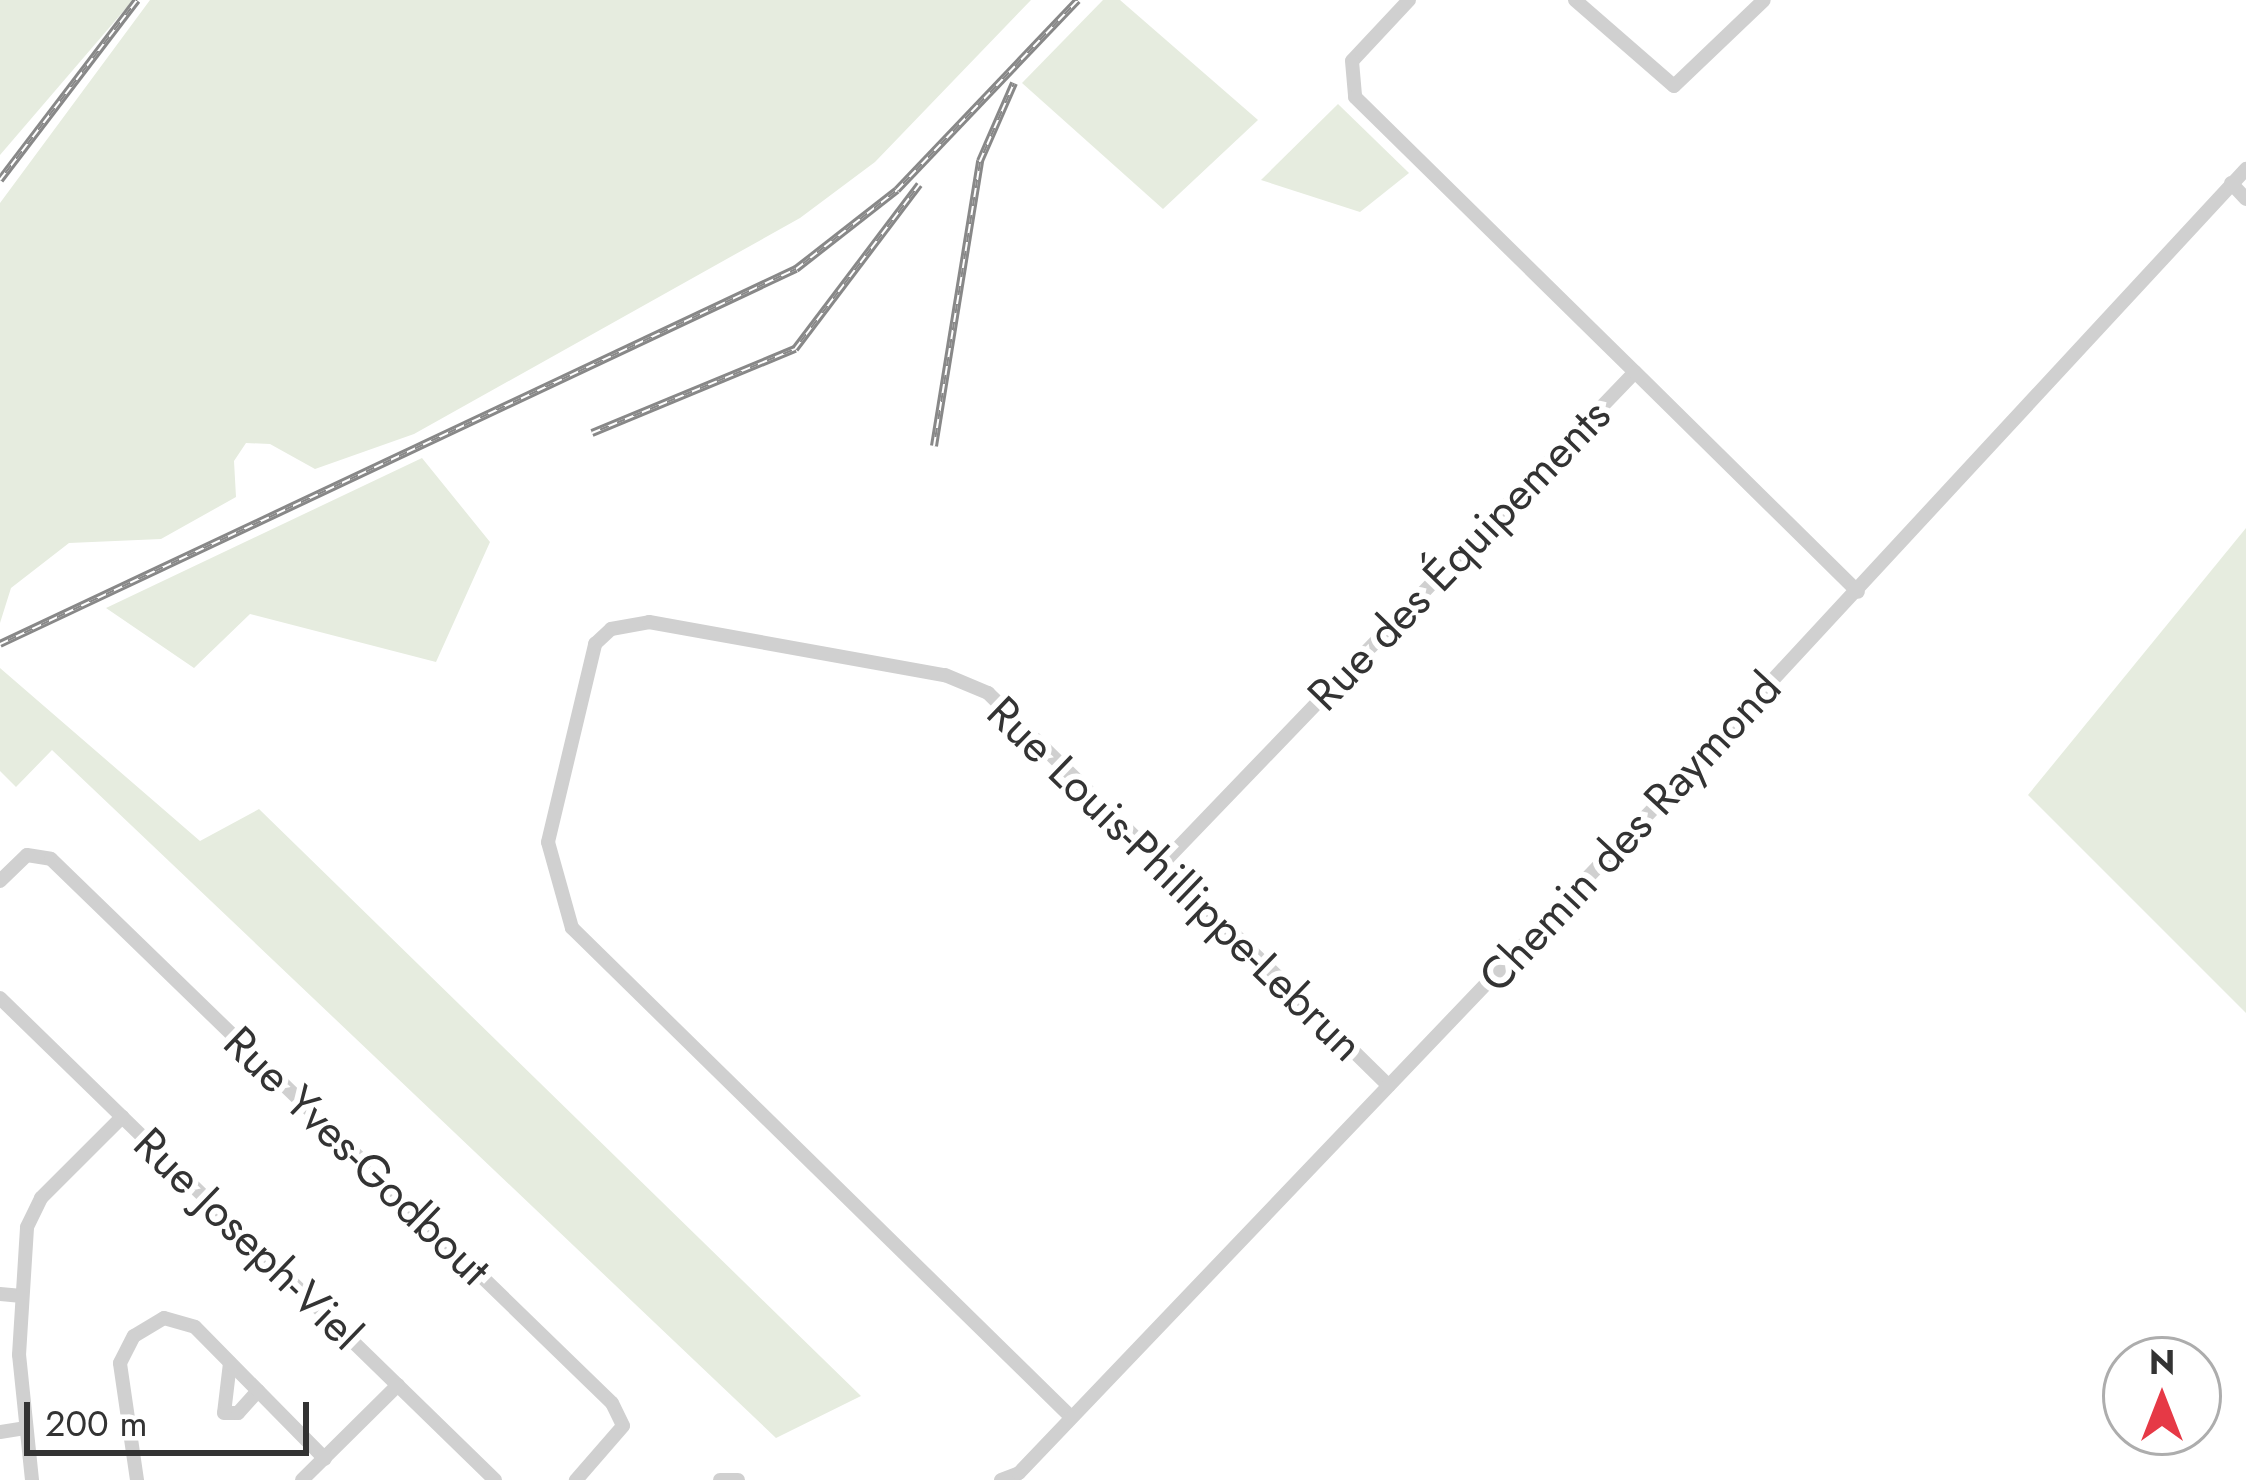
<!DOCTYPE html>
<html>
<head>
<meta charset="utf-8">
<style>
  body { margin:0 }
  #map { position:relative; width:2246px; height:1480px; overflow:hidden; background:#fff; font-family:Jost,sans-serif }
  div>[style] { position:absolute }
  .green>* { inset:0; background:#e6ecdf }
  .minor>* { height:14px; margin:-7px; padding:0 7px; transform-origin:7px; border-radius:7px; background:#d0d0d0 }
  .rail>* { height:8px; margin-top:-4px; transform-origin:0; background:repeating-linear-gradient(90deg,#fff 0 9px,#888 0 18px); box-sizing:border-box; border-block:3px solid #888 }
  span { translate:-50% -50%; white-space:nowrap; text-align:center; line-height:1.15; -webkit-text-stroke:12px #fff; paint-order:stroke }
  .street-label { font-size:45px; color:#333 }
  .north { position:absolute; left:2102px; top:1336px; width:120px; height:120px; box-sizing:border-box; background:#fff; border:3px solid #adadad; border-radius:50%; rotate:0deg; font-size:33px; font-weight:700; line-height:48px; text-align:center; color:#333 }
  .north::after { content:''; display:block; margin:auto; width:42px; height:54px; background:#e63946; clip-path:polygon(50% 0,100% 100%,50% 72%,0 100%) }
  .scale { position:absolute; left:24px; top:1402px; width:285px; height:54px; box-sizing:border-box; border:6px solid #333; border-top:0; padding-left:15px; font-size:36px; line-height:42px; white-space:nowrap; color:#333; -webkit-text-stroke:9px #fff; paint-order:stroke }
</style>
</head>
<body>
<div id="map">
  <div class="green">
    <i style="clip-path:polygon(0 0,133px 0,0 155px)"></i>
    <i style="clip-path:polygon(150px 0,1031px 0,875px 162px,800px 218px,414px 434px,315px 469px,270px 444px,246px 443px,234px 461px,236px 497px,161px 539px,69px 543px,11px 588px,0 623px,0 203px)"></i>
    <i style="clip-path:polygon(1103px 0,1120px 0,1258px 120px,1163px 209px,1022px 83px)"></i>
    <i style="clip-path:polygon(1338px 104px,1409px 173px,1360px 212px,1261px 180px)"></i>
    <i style="clip-path:polygon(422px 458px,490px 542px,436px 662px,250px 614px,194px 668px,106px 608px)"></i>
    <i style="clip-path:polygon(2246px 528px,2246px 1013px,2028px 795px)"></i>
    <i style="clip-path:polygon(0 668px,200px 841px,259px 809px,861px 1396px,776px 1438px,52px 750px,16px 787px,0 771px)"></i>
  </div>
  <div class="minor">
    <i style="left:1409px;top:0;width:83px;rotate:133.1deg"></i>
    <i style="left:1352px;top:61px;width:36px;rotate:85deg"></i>
    <i style="left:1355px;top:97px;width:392px;rotate:44.5deg"></i>
    <i style="left:1575px;top:0;width:131px;rotate:41deg"></i>
    <i style="left:1674px;top:86px;width:124px;rotate:-43.7deg"></i>
    <i style="left:2231px;top:183px;width:22px;rotate:47deg"></i>
    <i style="left:1167px;top:859px;width:675px;rotate:-46.14deg"></i>
    <i style="left:1635px;top:372px;width:313px;rotate:44.6deg"></i>
    <i style="left:0;top:881px;width:37px;rotate:-44deg"></i>
    <i style="left:27px;top:855px;width:24px;rotate:9deg"></i>
    <i style="left:51px;top:859px;width:781px;rotate:44.12deg"></i>
    <i style="left:612px;top:1403px;width:25px;rotate:64deg"></i>
    <i style="left:623px;top:1426px;width:72px;rotate:131deg"></i>
    <i style="left:0;top:998px;width:691px;rotate:44.24deg"></i>
    <i style="left:0;top:1294px;width:22px;rotate:5deg"></i>
    <i style="left:230px;top:1363px;width:50px;rotate:96.8deg"></i>
    <i style="left:224px;top:1413px;width:14px"></i>
    <i style="left:238px;top:1413px;width:30px;rotate:-48deg"></i>
    <i style="left:1069px;top:1415px;width:696px;rotate:-135.58deg"></i>
    <i style="left:572px;top:928px;width:89px;rotate:-105.6deg"></i>
    <i style="left:548px;top:842px;width:204px;rotate:-76.6deg"></i>
    <i style="left:595px;top:644px;width:22px;rotate:-43deg"></i>
    <i style="left:611px;top:629px;width:39px;rotate:-10deg"></i>
    <i style="left:649px;top:622px;width:301px;rotate:10.2deg"></i>
    <i style="left:945px;top:675px;width:47px;rotate:22.7deg"></i>
    <i style="left:988px;top:693px;width:561px;rotate:44.42deg"></i>
    <i style="left:0;top:1432px;width:25px;rotate:-9deg"></i>
    <i style="left:32px;top:1480px;width:126px;rotate:-95.9deg"></i>
    <i style="left:19px;top:1355px;width:128px;rotate:-86.4deg"></i>
    <i style="left:27px;top:1227px;width:32px;rotate:-64deg"></i>
    <i style="left:41px;top:1198px;width:115px;rotate:-45deg"></i>
    <i style="left:137px;top:1480px;width:118px;rotate:-98.3deg"></i>
    <i style="left:120px;top:1363px;width:30px;rotate:-63deg"></i>
    <i style="left:134px;top:1336px;width:35px;rotate:-31deg"></i>
    <i style="left:164px;top:1318px;width:32px;rotate:16deg"></i>
    <i style="left:195px;top:1327px;width:185px;rotate:45.4deg"></i>
    <i style="left:302px;top:1480px;width:135px;rotate:-44.7deg"></i>
    <i style="left:720px;top:1480px;width:18px"></i>
    <i style="left:1001px;top:1480px;width:19px;rotate:-21deg"></i>
    <i style="left:1019px;top:1473px;width:921px;rotate:-46.32deg"></i>
    <i style="left:1655px;top:807px;width:870px;rotate:-47.19deg"></i>
  </div>
  <div class="rail">
    <i style="left:0;top:180px;width:226px;rotate:-52.7deg"></i>
    <i style="left:592px;top:433px;width:220px;rotate:-22.5deg"></i>
    <i style="left:795px;top:349px;width:206px;rotate:-52.9deg"></i>
    <i style="left:934px;top:446px;width:289px;rotate:-80.8deg"></i>
    <i style="left:980px;top:161px;width:85px;rotate:-66.4deg"></i>
    <i style="left:0;top:644px;width:880px;rotate:-25.23deg"></i>
    <i style="left:796px;top:269px;width:128px;rotate:-38deg"></i>
    <i style="left:897px;top:190px;width:262px;rotate:-46.4deg"></i>
  </div>
  <div class="street-label">
    <span style="left:1459px;top:555px;rotate:-46deg">Rue des Équipements</span>
    <span style="left:1630px;top:832px;rotate:-47deg">Chemin des Raymond</span>
    <span style="left:1175px;top:879px;rotate:44deg">Rue Louis-Phillippe-Lebrun</span>
    <span style="left:357px;top:1156px;rotate:44deg">Rue Yves-Godbout</span>
    <span style="left:248px;top:1239px;rotate:44deg">Rue Joseph-Viel</span>
  </div>
  <div class="north">N</div>
  <div class="scale">200 m</div>
</div>
</body>
</html>
